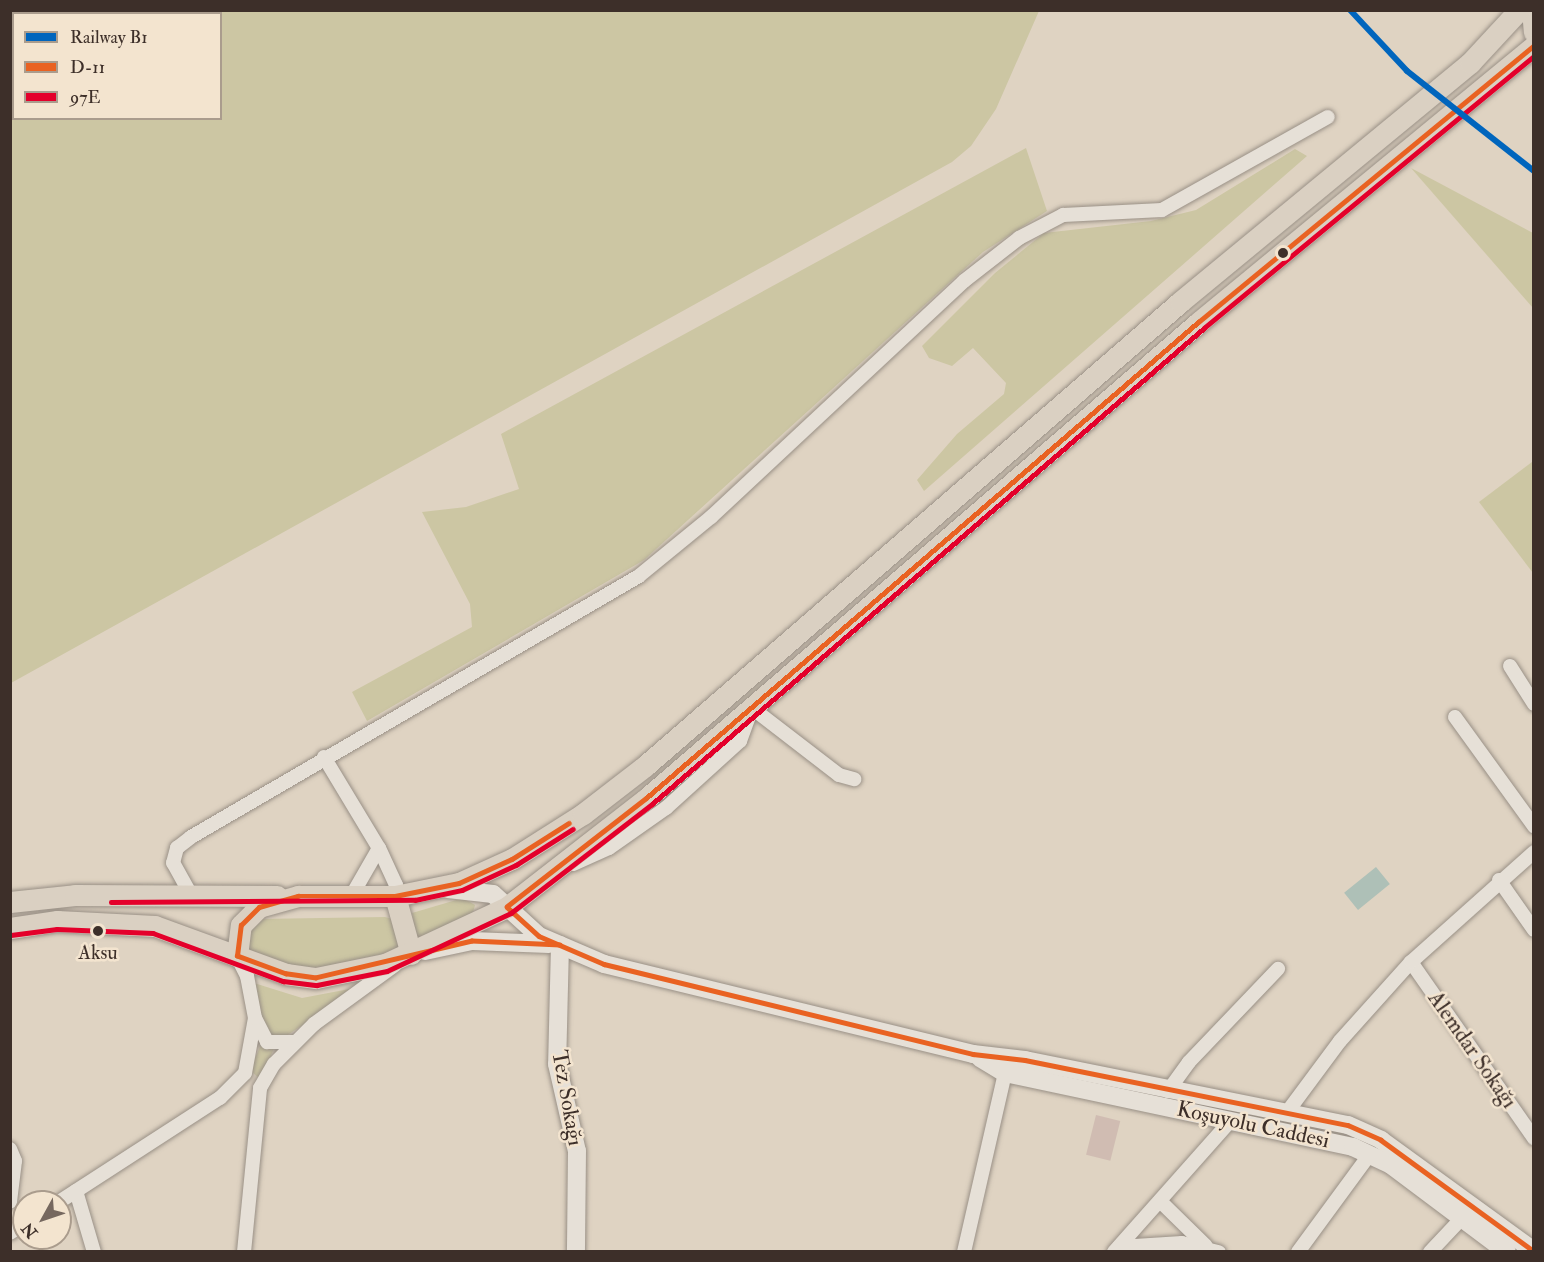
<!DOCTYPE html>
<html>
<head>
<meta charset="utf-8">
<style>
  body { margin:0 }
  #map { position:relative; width:1544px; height:1262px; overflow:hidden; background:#dfd3c2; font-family:"IM FELL Double Pica",serif }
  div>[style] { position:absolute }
  .green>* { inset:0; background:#ccc6a3 }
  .water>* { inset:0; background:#aec0b7; transform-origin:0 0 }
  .building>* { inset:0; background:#d0bcb2; transform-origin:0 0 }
  .roads { filter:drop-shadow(0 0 2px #999086) drop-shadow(0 0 2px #999086) }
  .street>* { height:14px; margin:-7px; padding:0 7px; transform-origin:7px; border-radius:7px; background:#e6e0d7 }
  .secondary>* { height:18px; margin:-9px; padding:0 9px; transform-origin:9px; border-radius:9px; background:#e6e0d7 }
  .primary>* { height:21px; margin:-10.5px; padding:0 10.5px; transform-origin:10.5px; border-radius:10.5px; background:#dad0c2 }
  .bus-1>* { height:4.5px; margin:-2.25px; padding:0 2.25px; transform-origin:2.25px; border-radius:2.25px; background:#e96222 }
  .bus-2>* { height:4.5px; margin:-2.25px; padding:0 2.25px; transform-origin:2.25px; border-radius:2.25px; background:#e4002b }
  .rail-1>* { height:6px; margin:-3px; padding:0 3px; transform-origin:3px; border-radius:3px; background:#0065bd }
  .dots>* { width:16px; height:16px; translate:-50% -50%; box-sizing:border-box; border:3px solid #f3e4cf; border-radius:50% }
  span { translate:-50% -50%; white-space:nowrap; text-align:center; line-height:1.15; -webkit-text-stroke:5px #f3e4cf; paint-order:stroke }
  .bus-label { font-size:20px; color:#3d2f29 }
  .street-label { font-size:22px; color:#3d2f29 }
  .frame { position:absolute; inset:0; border:12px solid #3d2f29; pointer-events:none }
  .legend { position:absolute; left:12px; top:12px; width:210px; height:108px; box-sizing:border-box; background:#f3e4cf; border:2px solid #aa9c8d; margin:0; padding:8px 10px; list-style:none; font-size:18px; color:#3d2f29 }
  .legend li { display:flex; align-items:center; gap:12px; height:30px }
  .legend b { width:30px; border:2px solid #aa9c8d }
  .north { position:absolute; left:12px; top:1190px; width:60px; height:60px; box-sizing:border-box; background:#f3e4cf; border:2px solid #aa9c8d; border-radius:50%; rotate:230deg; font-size:16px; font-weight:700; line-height:24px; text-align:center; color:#3d2f29 }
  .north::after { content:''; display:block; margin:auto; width:21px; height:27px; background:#76685f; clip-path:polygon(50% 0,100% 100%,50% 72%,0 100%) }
</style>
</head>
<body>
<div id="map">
  <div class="green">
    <i style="clip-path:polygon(evenodd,11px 10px,1039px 10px,1039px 11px,996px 109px,971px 146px,952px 162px,11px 683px,11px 10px,14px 14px,220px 14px,220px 118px,14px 118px,14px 14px)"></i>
    <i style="clip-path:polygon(1026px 148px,1047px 211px,983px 252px,644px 560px,367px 721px,352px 692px,472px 627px,470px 604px,422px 512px,466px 507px,519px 489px,501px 434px)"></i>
    <i style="clip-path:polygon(1295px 149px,1307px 156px,924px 491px,917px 480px,957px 434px,1004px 394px,1006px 383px,973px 348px,952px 366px,929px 358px,922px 346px,995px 273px,1044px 233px,1151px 221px,1196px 210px)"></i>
    <i style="clip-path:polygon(1411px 168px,1533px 233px,1533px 308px)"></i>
    <i style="clip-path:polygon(1532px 462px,1534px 464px,1533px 573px,1479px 502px)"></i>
    <i style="clip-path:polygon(463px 898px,475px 905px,472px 916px,417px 944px,412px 913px)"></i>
    <i style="clip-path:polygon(385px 917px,393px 919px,401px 945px,391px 952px,323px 967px,295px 969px,249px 951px,245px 943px,252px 920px,258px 919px)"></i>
    <i style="clip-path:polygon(254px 983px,302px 998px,360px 987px,280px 1040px,264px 1033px)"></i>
    <i style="clip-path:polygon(262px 1042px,274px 1048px,261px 1080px,250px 1070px)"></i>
  </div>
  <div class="water">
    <i style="left:1376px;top:867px;width:22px;height:41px;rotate:51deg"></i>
  </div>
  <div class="building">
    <i style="left:1096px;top:1115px;width:25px;height:41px;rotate:14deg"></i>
  </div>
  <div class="roads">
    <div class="street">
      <i style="left:1510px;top:666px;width:45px;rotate:57.7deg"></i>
      <i style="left:1455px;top:717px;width:135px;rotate:54.1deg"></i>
      <i style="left:324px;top:757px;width:106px;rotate:58.9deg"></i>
      <i style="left:379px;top:848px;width:41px;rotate:65.3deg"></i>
      <i style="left:396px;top:885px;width:11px;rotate:95deg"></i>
      <i style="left:573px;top:864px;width:39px;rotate:-24deg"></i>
      <i style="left:609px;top:848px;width:70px;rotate:-35.1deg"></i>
      <i style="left:666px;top:808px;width:100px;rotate:-42.2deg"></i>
      <i style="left:740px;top:741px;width:35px;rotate:-70deg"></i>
      <i style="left:752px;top:708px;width:110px;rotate:37.6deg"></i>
      <i style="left:839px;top:775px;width:16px;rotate:15deg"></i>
      <i style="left:1499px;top:880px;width:61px;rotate:55deg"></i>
      <i style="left:191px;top:895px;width:37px;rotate:-119deg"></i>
      <i style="left:173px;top:863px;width:16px;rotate:-75deg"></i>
      <i style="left:177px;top:848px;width:18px;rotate:-38deg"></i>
      <i style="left:191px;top:837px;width:518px;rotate:-30.22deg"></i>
      <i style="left:639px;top:576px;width:93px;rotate:-39.3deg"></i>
      <i style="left:711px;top:517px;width:346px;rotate:-43deg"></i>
      <i style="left:964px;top:281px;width:70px;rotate:-38deg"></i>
      <i style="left:1019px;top:238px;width:50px;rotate:-27.6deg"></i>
      <i style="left:1063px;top:215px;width:99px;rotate:-2.9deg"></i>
      <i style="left:1162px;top:210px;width:190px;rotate:-29.3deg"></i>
      <i style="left:352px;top:895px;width:54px;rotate:-60.1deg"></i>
      <i style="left:1411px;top:962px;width:215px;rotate:55.1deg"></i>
      <i style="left:256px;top:1020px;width:25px;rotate:63deg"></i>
      <i style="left:267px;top:1042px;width:27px"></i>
      <i style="left:1168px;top:1091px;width:36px;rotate:-54deg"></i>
      <i style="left:1189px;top:1062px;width:129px;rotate:-46.3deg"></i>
      <i style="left:1288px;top:1111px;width:87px;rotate:-53.4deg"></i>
      <i style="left:1340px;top:1041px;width:106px;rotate:-48.1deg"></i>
      <i style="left:1411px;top:962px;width:165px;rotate:-41.8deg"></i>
      <i style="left:10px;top:1149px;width:13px;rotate:67deg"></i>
      <i style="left:15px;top:1161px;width:41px;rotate:97deg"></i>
      <i style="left:76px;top:1191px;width:64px;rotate:73.6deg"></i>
      <i style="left:1160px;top:1201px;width:64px;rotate:44.4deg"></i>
      <i style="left:59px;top:1202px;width:192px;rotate:-32.9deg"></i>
      <i style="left:220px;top:1098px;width:35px;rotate:-45deg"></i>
      <i style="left:245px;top:1073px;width:56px;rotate:-79.7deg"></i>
      <i style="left:255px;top:1018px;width:43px;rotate:-100.8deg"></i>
      <i style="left:247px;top:976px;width:22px;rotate:-117deg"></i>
      <i style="left:10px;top:1233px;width:17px;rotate:-33deg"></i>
      <i style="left:1119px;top:1247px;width:63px;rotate:-3.6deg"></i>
      <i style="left:1182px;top:1243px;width:38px;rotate:14deg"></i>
      <i style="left:244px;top:1252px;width:165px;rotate:-84.4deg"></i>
      <i style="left:260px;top:1088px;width:28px;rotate:-60deg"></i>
      <i style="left:274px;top:1064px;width:57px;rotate:-45deg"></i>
      <i style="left:314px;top:1024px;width:100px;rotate:-36.1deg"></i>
      <i style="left:964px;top:1252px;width:184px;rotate:-77.1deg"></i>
      <i style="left:1114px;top:1252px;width:176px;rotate:-48.4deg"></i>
      <i style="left:1298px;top:1252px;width:122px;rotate:-53.7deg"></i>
      <i style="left:1430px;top:1252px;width:44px;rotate:-46.8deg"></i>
    </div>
    <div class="secondary">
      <i style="left:448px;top:889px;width:45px;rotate:6.3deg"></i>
      <i style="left:493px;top:894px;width:62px;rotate:42.4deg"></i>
      <i style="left:539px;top:936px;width:71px;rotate:23.3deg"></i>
      <i style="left:604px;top:964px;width:380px;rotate:13.7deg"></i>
      <i style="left:973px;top:1054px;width:52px;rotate:6.6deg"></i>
      <i style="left:1025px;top:1060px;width:329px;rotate:11.4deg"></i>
      <i style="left:1348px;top:1125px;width:36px;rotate:24deg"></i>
      <i style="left:1381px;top:1140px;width:189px;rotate:36deg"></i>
      <i style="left:560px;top:945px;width:119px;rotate:91.4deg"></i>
      <i style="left:557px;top:1064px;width:89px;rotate:77.1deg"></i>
      <i style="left:577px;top:1151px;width:101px;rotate:90.6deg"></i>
      <i style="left:425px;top:951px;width:48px;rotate:-12deg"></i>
      <i style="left:472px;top:941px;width:77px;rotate:2.2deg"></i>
      <i style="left:980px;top:1058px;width:29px;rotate:31deg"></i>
      <i style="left:1005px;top:1073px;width:356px;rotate:12deg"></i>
      <i style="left:1353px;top:1147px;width:42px;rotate:25.3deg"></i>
      <i style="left:1391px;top:1165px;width:145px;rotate:36.9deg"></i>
    </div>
    <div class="primary">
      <i style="left:1532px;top:10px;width:22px;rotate:85deg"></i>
      <i style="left:395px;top:896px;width:60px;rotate:74.6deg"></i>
      <i style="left:10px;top:902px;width:65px;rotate:-6.1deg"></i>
      <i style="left:75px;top:895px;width:202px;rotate:0.3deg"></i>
      <i style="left:10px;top:928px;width:48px;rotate:-8.5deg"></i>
      <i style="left:57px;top:921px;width:98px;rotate:2.9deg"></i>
      <i style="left:155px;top:926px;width:140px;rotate:20.1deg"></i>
      <i style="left:286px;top:974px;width:30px;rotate:8deg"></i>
      <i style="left:316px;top:978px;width:70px;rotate:-11.5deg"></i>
      <i style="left:385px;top:964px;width:135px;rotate:-25deg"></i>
      <i style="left:507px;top:907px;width:177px;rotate:-37.9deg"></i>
      <i style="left:647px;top:798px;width:729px;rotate:-40.77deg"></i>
      <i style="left:1199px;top:322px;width:434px;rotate:-39.5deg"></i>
      <i style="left:237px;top:956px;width:31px;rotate:-83deg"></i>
      <i style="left:241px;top:925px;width:25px;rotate:-45deg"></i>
      <i style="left:259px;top:907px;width:41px;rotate:-15.8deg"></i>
      <i style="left:298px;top:896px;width:97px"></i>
      <i style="left:395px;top:896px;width:65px;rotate:-11.5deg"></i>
      <i style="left:459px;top:883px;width:58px;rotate:-24.4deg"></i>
      <i style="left:512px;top:859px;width:84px;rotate:-32.4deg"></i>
      <i style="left:583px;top:814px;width:78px;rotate:-37.7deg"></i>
      <i style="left:645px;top:766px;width:708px;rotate:-40.93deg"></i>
      <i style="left:1180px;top:302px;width:376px;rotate:-39.5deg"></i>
      <i style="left:1470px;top:63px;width:72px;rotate:-47.2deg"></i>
    </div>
  </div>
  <div class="bus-1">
    <i style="left:1534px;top:46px;width:434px;rotate:140.5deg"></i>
    <i style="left:1199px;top:322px;width:729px;rotate:139.23deg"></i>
    <i style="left:647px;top:798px;width:177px;rotate:142.1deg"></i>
    <i style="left:507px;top:907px;width:43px;rotate:42.2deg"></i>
    <i style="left:539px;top:936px;width:71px;rotate:23.3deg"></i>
    <i style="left:604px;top:964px;width:380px;rotate:13.7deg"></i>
    <i style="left:973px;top:1054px;width:52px;rotate:6.6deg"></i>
    <i style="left:1025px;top:1060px;width:329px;rotate:11.4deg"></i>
    <i style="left:1348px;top:1125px;width:36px;rotate:24deg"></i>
    <i style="left:1381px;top:1140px;width:189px;rotate:36deg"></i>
    <i style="left:560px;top:945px;width:88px;rotate:-177.4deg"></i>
    <i style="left:472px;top:941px;width:160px;rotate:166.7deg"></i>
    <i style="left:316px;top:978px;width:30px;rotate:-172deg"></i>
    <i style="left:286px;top:974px;width:52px;rotate:-159.8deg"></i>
    <i style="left:237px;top:956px;width:31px;rotate:-83deg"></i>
    <i style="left:241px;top:925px;width:25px;rotate:-45deg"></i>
    <i style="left:259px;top:907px;width:41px;rotate:-15.8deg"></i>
    <i style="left:298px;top:896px;width:97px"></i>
    <i style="left:395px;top:896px;width:65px;rotate:-11.5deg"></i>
    <i style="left:459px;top:883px;width:58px;rotate:-24.4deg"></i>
    <i style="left:512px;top:859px;width:67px;rotate:-32.3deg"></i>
  </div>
  <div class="bus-2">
    <i style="left:111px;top:902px;width:304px;rotate:-0.4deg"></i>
    <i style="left:415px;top:900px;width:48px;rotate:-12deg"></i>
    <i style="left:462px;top:890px;width:60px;rotate:-24.8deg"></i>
    <i style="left:516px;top:865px;width:67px;rotate:-32.3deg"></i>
    <i style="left:11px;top:935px;width:46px;rotate:-7.4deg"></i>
    <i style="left:57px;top:929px;width:96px;rotate:2.4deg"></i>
    <i style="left:153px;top:933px;width:139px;rotate:20.3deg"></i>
    <i style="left:283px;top:981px;width:34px;rotate:7deg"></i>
    <i style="left:317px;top:985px;width:71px;rotate:-11.3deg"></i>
    <i style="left:387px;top:971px;width:137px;rotate:-25.1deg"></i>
    <i style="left:511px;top:913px;width:178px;rotate:-37.7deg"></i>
    <i style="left:652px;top:804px;width:729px;rotate:-40.77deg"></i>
    <i style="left:1204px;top:328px;width:428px;rotate:-39.5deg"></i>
  </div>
  <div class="rail-1">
    <i style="left:1350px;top:10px;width:83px;rotate:46.9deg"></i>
    <i style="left:1407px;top:71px;width:162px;rotate:38.2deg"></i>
  </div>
  <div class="dots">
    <i style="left:1283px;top:253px;background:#3d2f29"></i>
    <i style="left:98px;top:931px;background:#3d2f29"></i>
  </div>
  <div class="bus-label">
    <span style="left:98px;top:952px">Aksu</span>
  </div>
  <div class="street-label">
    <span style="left:1472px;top:1050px;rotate:55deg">Alemdar Sokağı</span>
    <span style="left:567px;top:1098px;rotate:80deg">Tez Sokağı</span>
    <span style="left:1253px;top:1125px;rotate:12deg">Koşuyolu Caddesi</span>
  </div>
  <div class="frame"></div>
  <ul class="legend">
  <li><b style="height:8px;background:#0065bd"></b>Railway B1</li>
  <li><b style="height:8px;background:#e96222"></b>D-11</li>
  <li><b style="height:8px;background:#e4002b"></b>97E</li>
  </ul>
  <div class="north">N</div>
</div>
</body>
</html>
